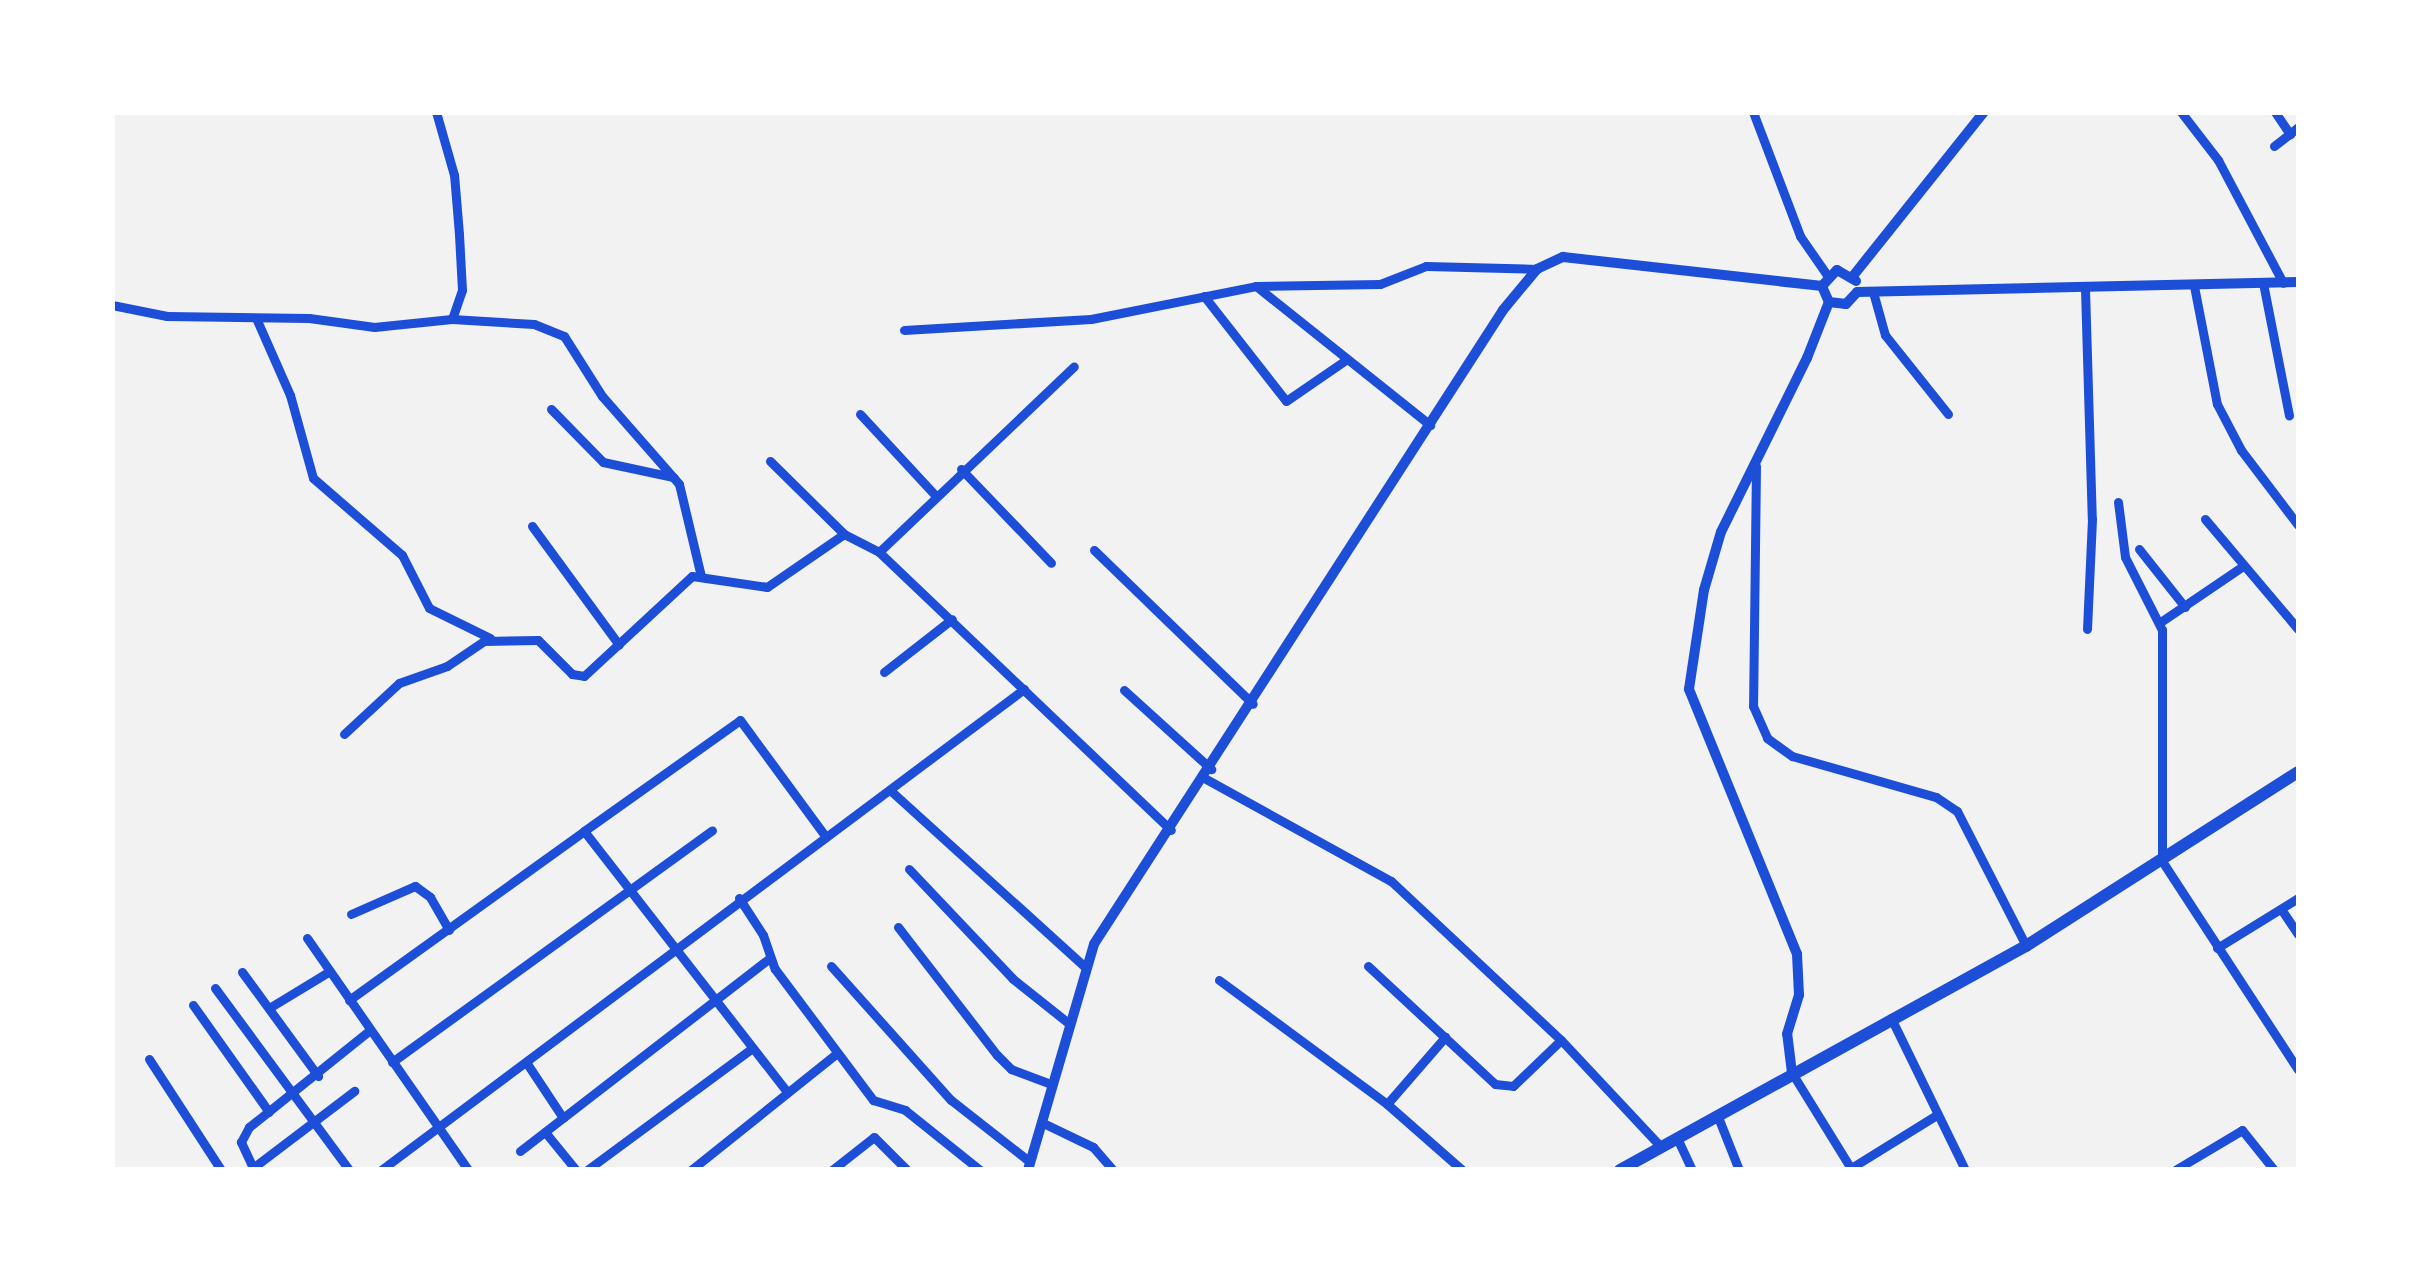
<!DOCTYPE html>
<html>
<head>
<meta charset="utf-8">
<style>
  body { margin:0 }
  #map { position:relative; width:2411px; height:1282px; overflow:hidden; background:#f2f2f2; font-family:"Nunito Sans",sans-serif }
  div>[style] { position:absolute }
  .minor>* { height:9px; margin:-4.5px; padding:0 4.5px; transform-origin:4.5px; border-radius:4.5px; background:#1d4ed8 }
  .tertiary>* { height:10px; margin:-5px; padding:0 5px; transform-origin:5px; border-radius:5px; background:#1d4ed8 }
  .primary>* { height:12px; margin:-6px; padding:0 6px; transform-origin:6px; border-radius:6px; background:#1d4ed8 }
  span { translate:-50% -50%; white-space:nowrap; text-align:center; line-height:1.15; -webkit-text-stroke:8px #fff; paint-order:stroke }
  .frame { position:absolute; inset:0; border:115px solid #fff; pointer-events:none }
</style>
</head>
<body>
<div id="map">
  <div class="minor">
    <i style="left:1753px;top:112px;width:133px;rotate:69.2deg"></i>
    <i style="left:1800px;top:236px;width:47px;rotate:55.3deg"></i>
    <i style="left:2181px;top:112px;width:61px;rotate:52.4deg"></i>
    <i style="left:2218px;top:160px;width:139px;rotate:62.1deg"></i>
    <i style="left:2275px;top:112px;width:27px;rotate:56deg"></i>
    <i style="left:2274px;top:146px;width:31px;rotate:-38deg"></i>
    <i style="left:2263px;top:283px;width:135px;rotate:78.9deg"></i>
    <i style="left:1256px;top:286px;width:223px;rotate:38.6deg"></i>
    <i style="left:2194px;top:286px;width:120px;rotate:79deg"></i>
    <i style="left:2217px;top:404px;width:52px;rotate:62.4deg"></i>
    <i style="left:2241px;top:450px;width:94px;rotate:52.8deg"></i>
    <i style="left:2085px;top:289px;width:230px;rotate:88.3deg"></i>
    <i style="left:2092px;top:519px;width:110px;rotate:92.6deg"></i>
    <i style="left:1873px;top:292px;width:45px;rotate:74.4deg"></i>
    <i style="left:1885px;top:335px;width:101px;rotate:51.4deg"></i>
    <i style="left:1204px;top:296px;width:133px;rotate:52deg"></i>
    <i style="left:1286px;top:401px;width:74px;rotate:-34.5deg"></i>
    <i style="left:112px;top:305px;width:56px;rotate:11.3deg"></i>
    <i style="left:167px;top:316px;width:142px;rotate:0.8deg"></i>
    <i style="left:309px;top:318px;width:66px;rotate:7.9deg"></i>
    <i style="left:374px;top:327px;width:78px;rotate:-5.9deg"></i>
    <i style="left:452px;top:319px;width:31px;rotate:-71deg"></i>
    <i style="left:462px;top:290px;width:56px;rotate:-93.1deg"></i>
    <i style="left:459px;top:234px;width:59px;rotate:-94.8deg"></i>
    <i style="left:454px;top:175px;width:66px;rotate:-105.9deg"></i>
    <i style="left:256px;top:318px;width:84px;rotate:66.2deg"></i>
    <i style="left:290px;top:395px;width:86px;rotate:74.5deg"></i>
    <i style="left:313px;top:478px;width:118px;rotate:40.9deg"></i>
    <i style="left:402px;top:555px;width:59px;rotate:63deg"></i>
    <i style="left:429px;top:608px;width:68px;rotate:26.2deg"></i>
    <i style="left:452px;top:319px;width:82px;rotate:3.5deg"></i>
    <i style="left:534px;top:324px;width:32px;rotate:22deg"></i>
    <i style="left:564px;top:336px;width:71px;rotate:57.7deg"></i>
    <i style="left:602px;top:396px;width:117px;rotate:48.8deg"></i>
    <i style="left:679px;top:484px;width:95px;rotate:76.6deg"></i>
    <i style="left:904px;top:330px;width:187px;rotate:-3.4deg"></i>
    <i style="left:1091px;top:319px;width:168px;rotate:-11.3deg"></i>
    <i style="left:1256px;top:286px;width:124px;rotate:-0.9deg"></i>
    <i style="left:1380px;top:284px;width:49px;rotate:-21.4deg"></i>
    <i style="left:1426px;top:266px;width:111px;rotate:1.5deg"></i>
    <i style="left:551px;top:409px;width:74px;rotate:45.5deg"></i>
    <i style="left:603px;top:462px;width:72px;rotate:12.1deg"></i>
    <i style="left:860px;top:414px;width:109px;rotate:47.2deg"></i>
    <i style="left:770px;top:461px;width:104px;rotate:44.6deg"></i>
    <i style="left:1756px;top:466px;width:240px;rotate:90.7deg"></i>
    <i style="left:1753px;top:706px;width:35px;rotate:66deg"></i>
    <i style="left:1767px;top:738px;width:31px;rotate:36deg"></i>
    <i style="left:1792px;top:756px;width:150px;rotate:15.9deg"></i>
    <i style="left:1936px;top:797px;width:25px;rotate:34deg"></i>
    <i style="left:1957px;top:811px;width:152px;rotate:62.9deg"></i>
    <i style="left:961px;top:469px;width:130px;rotate:46.2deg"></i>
    <i style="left:2118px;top:502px;width:55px;rotate:82.7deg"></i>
    <i style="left:2125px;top:557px;width:82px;rotate:63.1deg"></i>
    <i style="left:2162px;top:630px;width:231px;rotate:90deg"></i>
    <i style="left:2162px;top:861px;width:249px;rotate:56.9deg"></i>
    <i style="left:2205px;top:519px;width:144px;rotate:49.8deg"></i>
    <i style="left:532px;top:526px;width:147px;rotate:53.8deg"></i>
    <i style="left:2139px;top:549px;width:74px;rotate:51.6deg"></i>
    <i style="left:1094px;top:550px;width:221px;rotate:44.1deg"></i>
    <i style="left:879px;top:552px;width:269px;rotate:-43.6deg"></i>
    <i style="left:2159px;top:623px;width:102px;rotate:-34.2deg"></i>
    <i style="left:884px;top:672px;width:86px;rotate:-37.9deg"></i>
    <i style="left:1124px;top:690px;width:118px;rotate:42.2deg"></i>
    <i style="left:344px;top:734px;width:75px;rotate:-42.8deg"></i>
    <i style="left:399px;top:683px;width:51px;rotate:-19.5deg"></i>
    <i style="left:447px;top:666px;width:45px;rotate:-34deg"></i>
    <i style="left:484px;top:641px;width:54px;rotate:-1.1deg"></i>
    <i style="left:538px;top:640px;width:48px;rotate:45deg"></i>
    <i style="left:572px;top:674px;width:12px;rotate:9deg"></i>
    <i style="left:584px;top:676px;width:147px;rotate:-42.8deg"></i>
    <i style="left:692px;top:576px;width:76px;rotate:8.3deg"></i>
    <i style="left:767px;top:587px;width:93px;rotate:-34.5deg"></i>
    <i style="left:844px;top:534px;width:39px;rotate:27deg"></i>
    <i style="left:879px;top:552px;width:403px;rotate:43.6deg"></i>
    <i style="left:1206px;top:779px;width:211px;rotate:28.9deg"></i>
    <i style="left:1391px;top:881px;width:233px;rotate:43.1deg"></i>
    <i style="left:891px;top:791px;width:261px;rotate:42.2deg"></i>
    <i style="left:584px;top:831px;width:191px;rotate:-35.4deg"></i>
    <i style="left:740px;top:720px;width:145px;rotate:53.7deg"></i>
    <i style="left:909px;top:869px;width:151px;rotate:46.6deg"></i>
    <i style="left:1013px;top:979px;width:69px;rotate:38.5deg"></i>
    <i style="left:739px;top:898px;width:44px;rotate:57deg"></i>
    <i style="left:763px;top:935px;width:36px;rotate:71deg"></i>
    <i style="left:775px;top:969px;width:164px;rotate:53.2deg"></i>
    <i style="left:873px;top:1100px;width:34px;rotate:17deg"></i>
    <i style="left:905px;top:1110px;width:96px;rotate:38.7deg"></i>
    <i style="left:2281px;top:909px;width:30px;rotate:56deg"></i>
    <i style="left:351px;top:914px;width:70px;rotate:-23.6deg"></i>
    <i style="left:415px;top:886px;width:19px;rotate:36deg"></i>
    <i style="left:430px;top:897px;width:38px;rotate:60deg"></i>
    <i style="left:898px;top:927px;width:162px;rotate:52.3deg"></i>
    <i style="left:997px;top:1055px;width:20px;rotate:45deg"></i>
    <i style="left:1011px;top:1069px;width:43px;rotate:20.6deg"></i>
    <i style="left:307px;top:938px;width:282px;rotate:55.2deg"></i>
    <i style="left:2217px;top:948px;width:95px;rotate:-31.7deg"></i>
    <i style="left:831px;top:966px;width:180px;rotate:48.2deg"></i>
    <i style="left:951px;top:1100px;width:100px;rotate:38.1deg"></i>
    <i style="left:1368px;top:966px;width:173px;rotate:42.9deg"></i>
    <i style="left:1495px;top:1084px;width:18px;rotate:6deg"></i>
    <i style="left:1513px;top:1086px;width:66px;rotate:-43.8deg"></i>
    <i style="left:1561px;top:1040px;width:146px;rotate:46.9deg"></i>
    <i style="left:242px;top:972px;width:129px;rotate:53.8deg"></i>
    <i style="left:1219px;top:980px;width:209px;rotate:36.4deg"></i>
    <i style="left:1387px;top:1104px;width:100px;rotate:41.3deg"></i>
    <i style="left:215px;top:988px;width:226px;rotate:53.6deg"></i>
    <i style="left:349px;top:1000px;width:289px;rotate:-35.7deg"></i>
    <i style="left:584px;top:831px;width:331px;rotate:52.1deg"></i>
    <i style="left:193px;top:1005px;width:131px;rotate:54.6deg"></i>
    <i style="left:269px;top:1008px;width:71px;rotate:-31.2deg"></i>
    <i style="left:1891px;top:1018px;width:169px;rotate:64deg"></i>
    <i style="left:149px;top:1059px;width:132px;rotate:57deg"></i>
    <i style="left:392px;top:1062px;width:395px;rotate:-35.9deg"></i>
    <i style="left:526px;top:1062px;width:67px;rotate:56.5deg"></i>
    <i style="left:1792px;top:1073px;width:114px;rotate:58.3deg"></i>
    <i style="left:1387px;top:1104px;width:89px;rotate:-49.1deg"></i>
    <i style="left:1718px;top:1117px;width:57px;rotate:68.4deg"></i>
    <i style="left:1041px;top:1122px;width:58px;rotate:25.7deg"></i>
    <i style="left:1093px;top:1147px;width:30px;rotate:49deg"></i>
    <i style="left:545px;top:1132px;width:49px;rotate:50.8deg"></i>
    <i style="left:1677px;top:1138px;width:35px;rotate:65deg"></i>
    <i style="left:520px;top:1151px;width:316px;rotate:-37.7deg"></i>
    <i style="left:1851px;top:1168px;width:99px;rotate:-31.8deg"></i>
    <i style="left:250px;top:1170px;width:131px;rotate:-37.2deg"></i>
    <i style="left:254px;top:1170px;width:31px;rotate:-115deg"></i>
    <i style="left:241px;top:1142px;width:17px;rotate:-62deg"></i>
    <i style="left:249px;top:1127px;width:155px;rotate:-38.7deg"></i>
    <i style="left:381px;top:1170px;width:803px;rotate:-36.8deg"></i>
    <i style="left:587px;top:1170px;width:204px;rotate:-36.4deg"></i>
    <i style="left:691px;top:1170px;width:186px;rotate:-38.7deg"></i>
    <i style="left:832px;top:1170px;width:53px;rotate:-38.2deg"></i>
    <i style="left:874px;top:1137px;width:47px;rotate:45deg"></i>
    <i style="left:2175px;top:1170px;width:78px;rotate:-30.8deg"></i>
    <i style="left:2242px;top:1130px;width:51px;rotate:51.3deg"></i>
  </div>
  <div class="tertiary">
    <i style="left:1853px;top:276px;width:210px;rotate:-51.4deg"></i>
    <i style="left:1822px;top:286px;width:22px;rotate:-47deg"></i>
    <i style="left:1837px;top:270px;width:22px;rotate:30deg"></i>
    <i style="left:1857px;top:292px;width:441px;rotate:-1.3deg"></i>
    <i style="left:1829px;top:302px;width:17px;rotate:7deg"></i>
    <i style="left:1846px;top:304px;width:16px;rotate:-47deg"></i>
    <i style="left:1792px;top:1073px;width:39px;rotate:-97deg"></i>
    <i style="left:1787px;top:1034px;width:41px;rotate:-72.9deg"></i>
    <i style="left:1799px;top:995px;width:41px;rotate:-92.8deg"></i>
    <i style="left:1797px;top:954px;width:286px;rotate:-112.2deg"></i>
    <i style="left:1689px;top:689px;width:100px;rotate:-81.4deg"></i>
    <i style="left:1704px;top:590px;width:60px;rotate:-73.7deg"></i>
    <i style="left:1721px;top:532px;width:194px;rotate:-63.7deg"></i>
    <i style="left:1807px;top:358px;width:60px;rotate:-68.6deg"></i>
    <i style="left:1829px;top:302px;width:17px;rotate:-114deg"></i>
    <i style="left:1028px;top:1170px;width:235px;rotate:-73.7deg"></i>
    <i style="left:1094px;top:944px;width:754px;rotate:-57.17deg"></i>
    <i style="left:1503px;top:310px;width:53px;rotate:-50.3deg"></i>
    <i style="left:1537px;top:269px;width:29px;rotate:-25deg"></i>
    <i style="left:1563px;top:257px;width:261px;rotate:6.4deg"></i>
  </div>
  <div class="primary">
    <i style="left:1620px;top:1170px;width:464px;rotate:-28.9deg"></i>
    <i style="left:2026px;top:946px;width:323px;rotate:-32.6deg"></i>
  </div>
  <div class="frame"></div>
</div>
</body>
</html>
